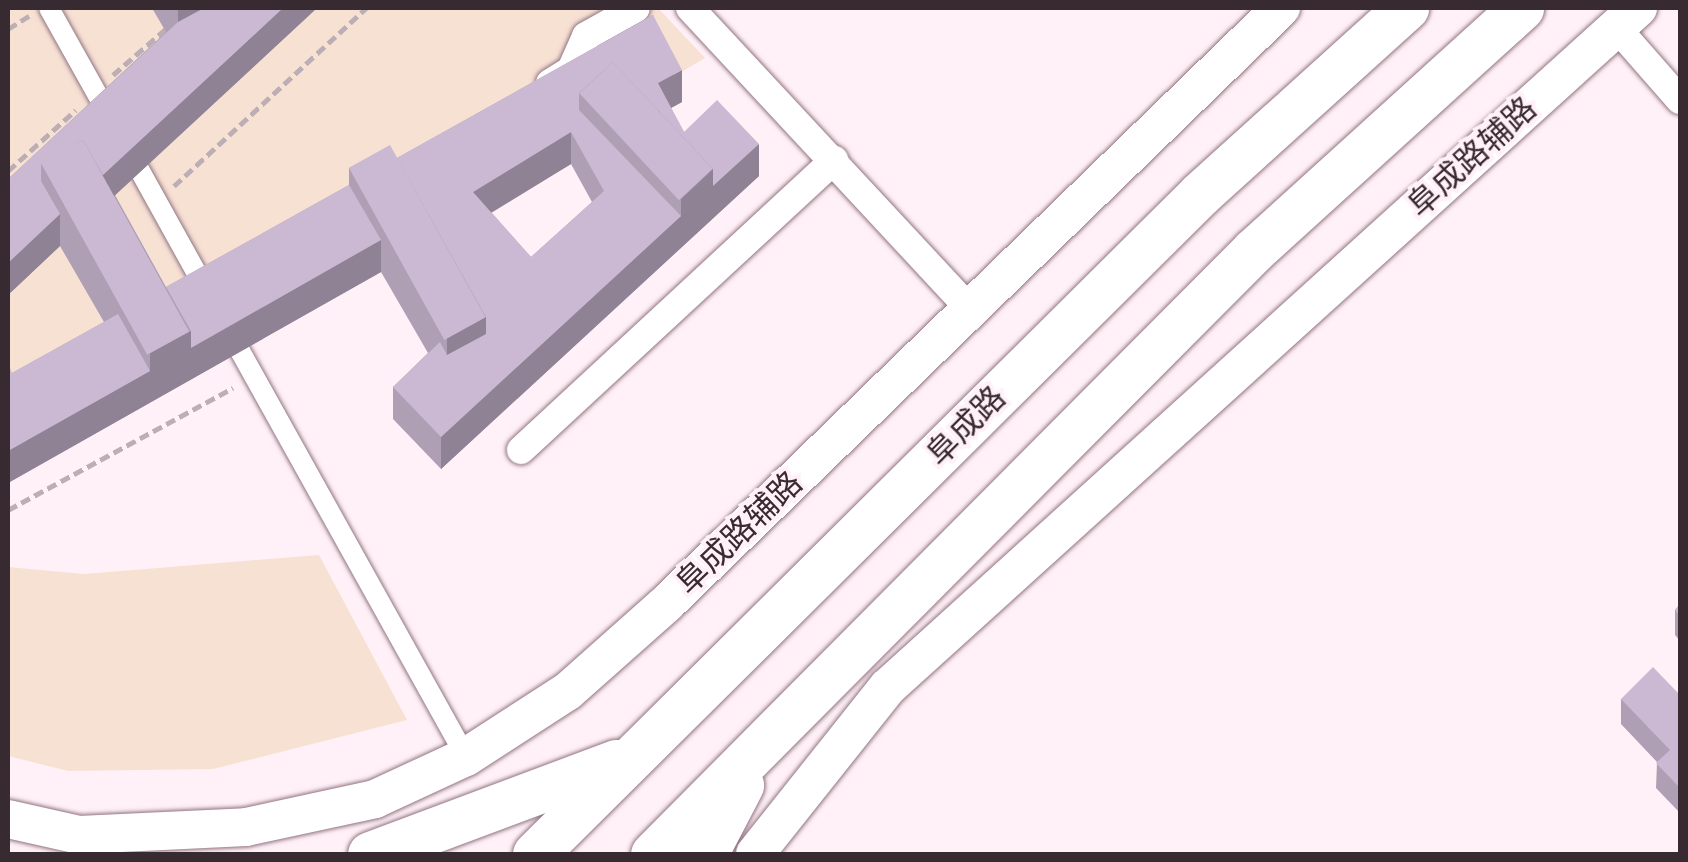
<!DOCTYPE html>
<html>
<head>
<meta charset="utf-8">
<style>
  body { margin:0 }
  #map { position:relative; width:1688px; height:862px; overflow:hidden; background:#fff1f7; font-family:"Zilla Slab","Noto Sans SC",serif }
  div>[style] { position:absolute }
  .green>* { inset:0; background:#f7e1d3 }
  .path>* { height:5px; margin-top:-2.5px; transform-origin:0; background:repeating-linear-gradient(90deg,#bcaeb4 0 10px,transparent 0 15px) }
  .roads { filter:drop-shadow(0 0 2px #927482) drop-shadow(0 0 2px #927482) }
  .pedestrian>* { height:20px; margin:-10px; padding:0 10px; transform-origin:10px; border-radius:10px; background:#fff }
  .minor>* { height:28px; margin:-14px; padding:0 14px; transform-origin:14px; border-radius:14px; background:#fff }
  .secondary>* { height:38px; margin:-19px; padding:0 19px; transform-origin:19px; border-radius:19px; background:#fff }
  .trunk>* { height:45px; margin:-22.5px; padding:0 22.5px; transform-origin:22.5px; border-radius:22.5px; background:#fff }
  .wall>* { inset:0; background:#af9fb5 }
  .shaded-wall>* { inset:0; background:#8e8294 }
  .building>* { inset:0; background:#cbb9d3; transform-origin:0 0 }
  span { translate:-50% -50%; white-space:nowrap; text-align:center; line-height:1.15; -webkit-text-stroke:8px #fff1f7; paint-order:stroke }
  .street-label { font-size:32px; color:#372a30 }
  .frame { position:absolute; inset:0; border:10px solid #372a30; pointer-events:none }
</style>
</head>
<body>
<div id="map">
  <div class="green">
    <i style="clip-path:polygon(8px 8px,658px 8px,705px 58px,8px 474px)"></i>
    <i style="clip-path:polygon(319px 555px,407px 720px,213px 769px,68px 771px,8px 756px,8px 567px,84px 574px)"></i>
  </div>
  <div class="path">
    <i style="left:8px;top:29px;width:25px;rotate:-32deg"></i>
    <i style="left:113px;top:75px;width:74px;rotate:-41.2deg"></i>
    <i style="left:8px;top:171px;width:91px;rotate:-41.9deg"></i>
    <i style="left:174px;top:186px;width:262px;rotate:-42.8deg"></i>
    <i style="left:8px;top:510px;width:256px;rotate:-28.5deg"></i>
  </div>
  <div class="roads">
    <div class="pedestrian">
      <i style="left:49px;top:8px;width:125px;rotate:60.8deg"></i>
      <i style="left:129px;top:151px;width:161px;rotate:61deg"></i>
      <i style="left:229px;top:331px;width:487px;rotate:60.9deg"></i>
    </div>
    <div class="minor">
      <i style="left:690px;top:8px;width:411px;rotate:47.1deg"></i>
      <i style="left:1616px;top:27px;width:97px;rotate:48.8deg"></i>
      <i style="left:550px;top:83px;width:25px;rotate:-32deg"></i>
      <i style="left:571px;top:70px;width:37px;rotate:-66deg"></i>
      <i style="left:586px;top:36px;width:57px;rotate:-29.2deg"></i>
      <i style="left:521px;top:450px;width:427px;rotate:-42.8deg"></i>
    </div>
    <div class="secondary">
      <i style="left:8px;top:819px;width:73px;rotate:12.7deg"></i>
      <i style="left:79px;top:835px;width:167px;rotate:-2.7deg"></i>
      <i style="left:246px;top:827px;width:132px;rotate:-12.2deg"></i>
      <i style="left:375px;top:799px;width:100px;rotate:-24.8deg"></i>
      <i style="left:466px;top:757px;width:121px;rotate:-32.9deg"></i>
      <i style="left:568px;top:691px;width:132px;rotate:-41.6deg"></i>
      <i style="left:667px;top:603px;width:855px;rotate:-44.1deg"></i>
      <i style="left:755px;top:854px;width:213px;rotate:-51.5deg"></i>
      <i style="left:888px;top:687px;width:1012px;rotate:-42.16deg"></i>
    </div>
    <div class="trunk">
      <i style="left:370px;top:854px;width:263px;rotate:-20.5deg"></i>
      <i style="left:535px;top:854px;width:937px;rotate:-44.78deg"></i>
      <i style="left:1200px;top:194px;width:278px;rotate:-42.1deg"></i>
      <i style="left:653px;top:854px;width:851px;rotate:-45.14deg"></i>
      <i style="left:1253px;top:251px;width:362px;rotate:-42.2deg"></i>
      <i style="left:705px;top:854px;width:78px;rotate:-62.4deg"></i>
    </div>
  </div>
  <div class="wall">
    <i style="clip-path:polygon(evenodd,152px 8px,317px 8px,115px 195px,166px 287px,349px 185px,349px 168px,397px 158px,653px 15px,682px 102px,671px 108px,684px 132px,759px 176px,441px 469px,393px 419px,393px 387px,428px 353px,381px 272px,8px 483px,12px 373px,104px 322px,60px 246px,8px 295px,8px 179px,166px 32px,152px 8px,571px 164px,592px 202px,531px 257px,491px 212px,571px 164px)"></i>
    <i style="clip-path:polygon(1680px 604px,1680px 641px,1675px 635px,1675px 610px)"></i>
    <i style="clip-path:polygon(1680px 695px,1680px 813px,1656px 788px,1657px 762px,1621px 724px,1621px 699px)"></i>
  </div>
  <div class="shaded-wall">
    <i style="clip-path:polygon(178px 8px,221px 8px,178px 53px)"></i>
    <i style="clip-path:polygon(283px 8px,317px 8px,97px 212px,97px 180px)"></i>
    <i style="clip-path:polygon(682px 70px,682px 102px,658px 115px,658px 83px)"></i>
    <i style="clip-path:polygon(571px 132px,571px 164px,473px 224px,473px 192px)"></i>
    <i style="clip-path:polygon(759px 144px,759px 176px,441px 469px,441px 437px,681px 216px,681px 199px,713px 169px)"></i>
    <i style="clip-path:polygon(60px 214px,60px 246px,8px 295px,8px 263px)"></i>
    <i style="clip-path:polygon(381px 240px,381px 272px,8px 483px,8px 451px,150px 371px,150px 353px,191px 331px)"></i>
    <i style="clip-path:polygon(486px 317px,486px 366px,447px 386px,447px 338px)"></i>
  </div>
  <div class="building">
    <i style="clip-path:polygon(204px 8px,283px 8px,103px 175px,83px 140px,41px 164px,41px 181px,60px 214px,8px 263px,8px 179px,178px 22px)"></i>
    <i style="clip-path:polygon(evenodd,653px 15px,682px 70px,658px 83px,684px 132px,717px 100px,759px 144px,713px 186px,713px 169px,613px 62px,579px 93px,579px 110px,681px 216px,441px 437px,393px 387px,440px 342px,447px 355px,486px 334px,486px 317px,397px 158px,653px 15px,571px 132px,604px 191px,531px 257px,473px 192px,571px 132px)"></i>
    <i style="left:613px;top:62px;width:146px;height:46px;rotate:47deg"></i>
    <i style="left:83px;top:140px;width:219px;height:48px;rotate:61deg"></i>
    <i style="left:390px;top:145px;width:197px;height:47px;rotate:61deg"></i>
    <i style="clip-path:polygon(349px 185px,381px 240px,191px 348px,191px 331px,166px 287px)"></i>
    <i style="clip-path:polygon(118px 314px,150px 371px,8px 451px,8px 363px,12px 373px)"></i>
    <i style="clip-path:polygon(1680px 604px,1680px 616px,1675px 610px)"></i>
    <i style="clip-path:polygon(1653px 667px,1680px 695px,1680px 788px,1656px 763px,1670px 750px,1621px 699px)"></i>
  </div>
  <div class="street-label">
    <span style="left:1472px;top:157px;rotate:-42deg">阜成路辅路</span>
    <span style="left:966px;top:426px;rotate:-45deg">阜成路</span>
    <span style="left:739px;top:533px;rotate:-44deg">阜成路辅路</span>
  </div>
  <div class="frame"></div>
</div>
</body>
</html>
